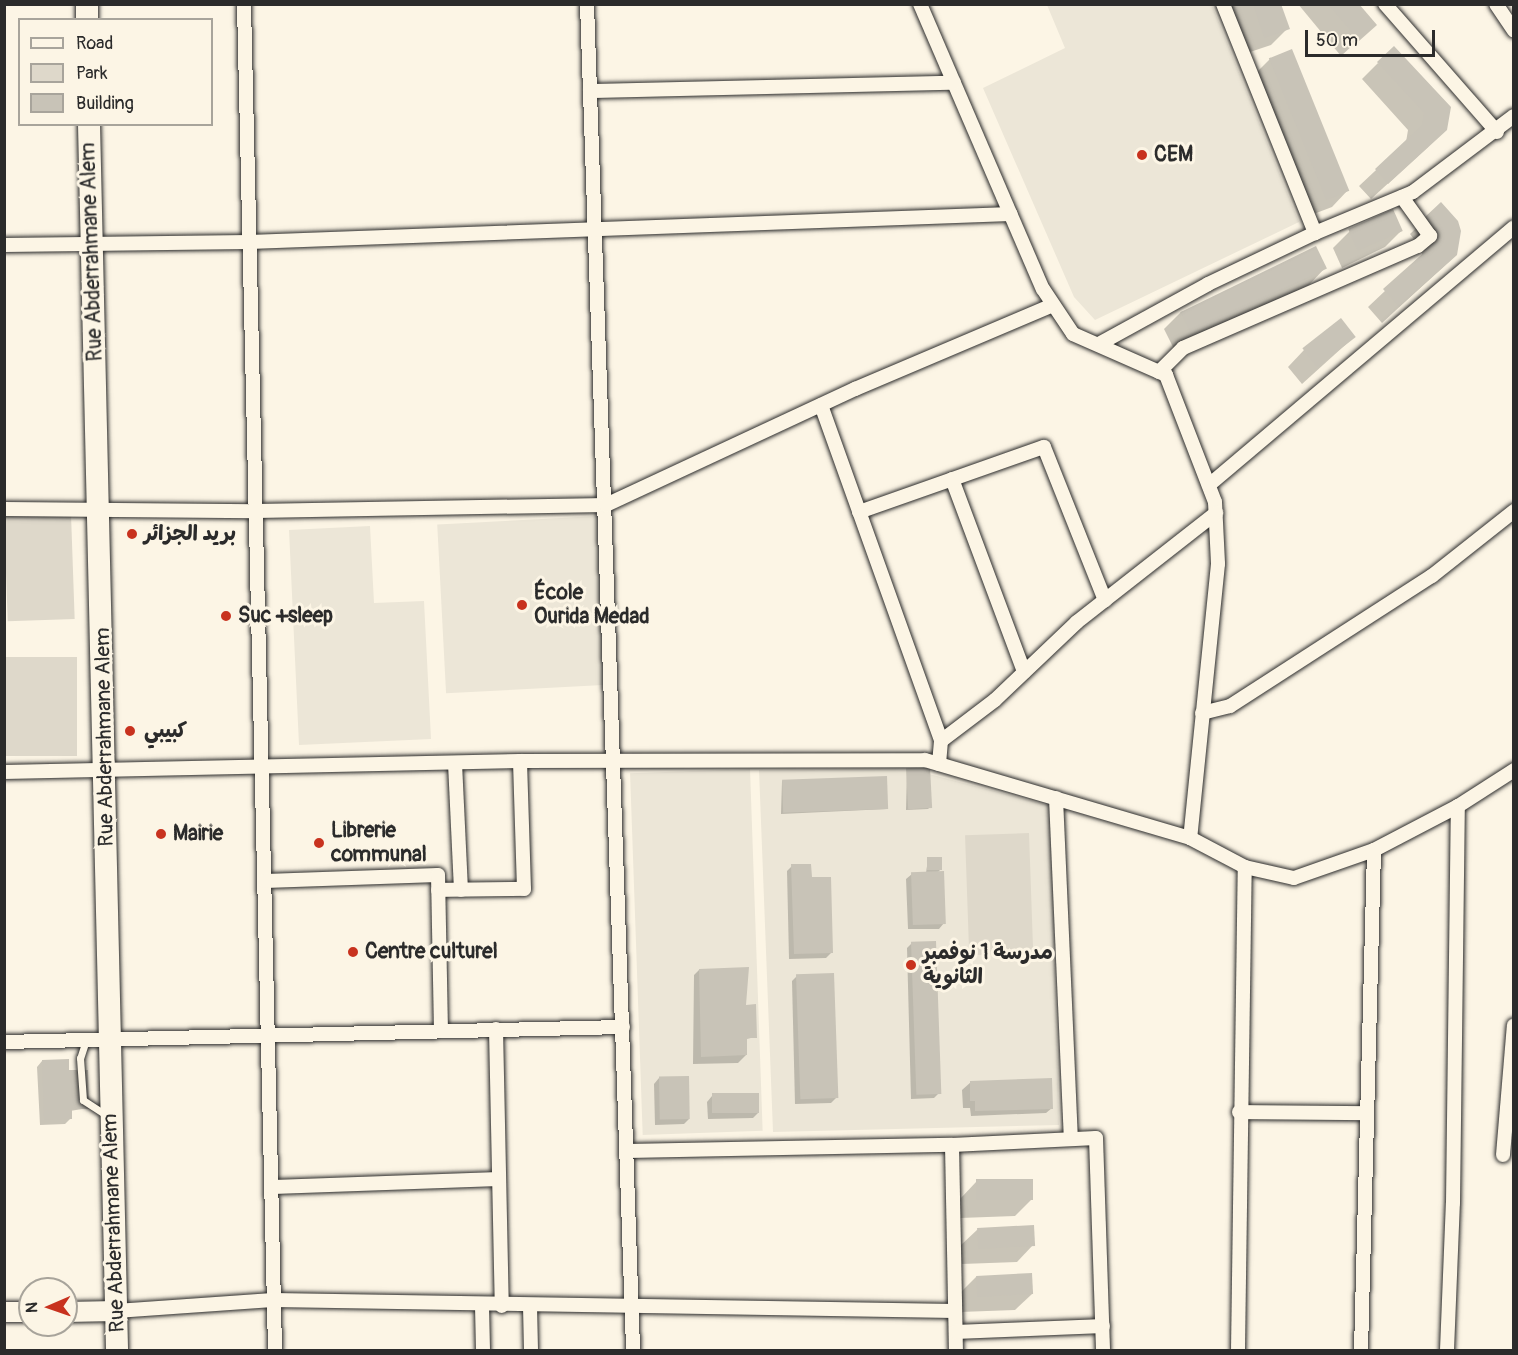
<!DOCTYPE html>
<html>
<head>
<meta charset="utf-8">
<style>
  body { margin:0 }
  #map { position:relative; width:1518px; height:1355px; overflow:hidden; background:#fcf5e5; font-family:Pangolin,"Playpen Sans Arabic",sans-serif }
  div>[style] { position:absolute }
  .built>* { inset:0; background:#ece6d7; transform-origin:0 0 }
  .green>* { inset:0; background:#ded8ca; transform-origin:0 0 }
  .shadow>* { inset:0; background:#0003 }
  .building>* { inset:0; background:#c8c3b7; transform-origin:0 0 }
  .roads { filter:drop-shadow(0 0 2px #2b2b2b) drop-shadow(0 0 2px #2b2b2b) }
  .lane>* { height:7px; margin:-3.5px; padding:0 3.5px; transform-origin:3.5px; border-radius:3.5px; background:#fcf5e5 }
  .street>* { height:14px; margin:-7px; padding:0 7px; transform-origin:7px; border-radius:7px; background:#fcf5e5 }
  .secondary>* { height:20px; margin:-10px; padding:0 10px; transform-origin:10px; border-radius:10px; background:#fcf5e5 }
  .primary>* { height:22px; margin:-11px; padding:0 11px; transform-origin:11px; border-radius:11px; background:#fcf5e5 }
  .dots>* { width:16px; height:16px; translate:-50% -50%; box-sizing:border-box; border:3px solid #fcf5e5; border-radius:50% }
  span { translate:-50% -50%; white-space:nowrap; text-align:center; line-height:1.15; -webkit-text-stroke:6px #fcf5e5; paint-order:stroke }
  .poi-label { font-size:21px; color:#2b2b2b; font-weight:700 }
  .left { translate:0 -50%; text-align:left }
  .street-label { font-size:21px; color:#2b2b2b }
  .frame { position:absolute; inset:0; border:6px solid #2b2b2b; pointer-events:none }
  .legend { position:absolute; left:18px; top:18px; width:195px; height:108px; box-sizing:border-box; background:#fcf5e5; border:2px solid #a8a49b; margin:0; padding:8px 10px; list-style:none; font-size:18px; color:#2b2b2b }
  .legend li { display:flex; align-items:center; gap:12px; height:30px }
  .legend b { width:30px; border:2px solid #a8a49b }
  .north { position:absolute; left:18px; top:1277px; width:60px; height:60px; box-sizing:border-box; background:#fcf5e5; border:2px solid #a8a49b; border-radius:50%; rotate:268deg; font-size:16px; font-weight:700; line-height:24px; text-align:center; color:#2b2b2b }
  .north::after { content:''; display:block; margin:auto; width:21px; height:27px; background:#c8321e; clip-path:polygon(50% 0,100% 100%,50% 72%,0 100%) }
  .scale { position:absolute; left:1305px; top:30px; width:130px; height:27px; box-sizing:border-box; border:3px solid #2b2b2b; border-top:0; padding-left:8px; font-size:18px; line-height:21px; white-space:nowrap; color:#2b2b2b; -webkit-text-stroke:4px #fcf5e5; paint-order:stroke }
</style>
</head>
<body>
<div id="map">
  <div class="built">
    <i style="clip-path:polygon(1047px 5px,1212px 5px,1299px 222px,1095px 320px,1074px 297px,983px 88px,1065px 48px)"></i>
    <i style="left:599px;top:516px;width:169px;height:162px;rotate:87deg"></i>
    <i style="clip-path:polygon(370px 526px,374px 603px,424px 601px,431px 739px,299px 745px,289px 530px)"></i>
    <i style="clip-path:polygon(906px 768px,1051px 806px,1059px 1125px,773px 1132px,759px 770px)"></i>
    <i style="left:750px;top:769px;width:362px;height:120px;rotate:88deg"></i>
  </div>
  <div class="green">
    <i style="left:71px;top:514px;width:105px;height:67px;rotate:88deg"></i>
    <i style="left:5px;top:657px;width:72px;height:99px"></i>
    <i style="left:1029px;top:833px;width:120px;height:64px;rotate:88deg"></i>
  </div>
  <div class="shadow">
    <i style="clip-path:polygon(1231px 4px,1278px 4px,1288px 28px,1271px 45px,1247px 53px)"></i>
    <i style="clip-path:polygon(1298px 4px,1357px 4px,1375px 25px,1341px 56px)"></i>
    <i style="clip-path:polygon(1270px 59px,1348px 190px,1332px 207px,1311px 215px,1254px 75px)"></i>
    <i style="clip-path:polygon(1378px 63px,1449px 107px,1428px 147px,1371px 199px,1359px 186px,1406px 142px,1408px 130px,1362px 79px)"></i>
    <i style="clip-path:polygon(1441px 204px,1456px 255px,1382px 323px,1368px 307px,1422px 256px,1422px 249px,1410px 234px)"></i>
    <i style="clip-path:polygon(1350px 231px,1401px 231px,1385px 247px,1342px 268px,1333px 248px)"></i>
    <i style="clip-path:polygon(1325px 268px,1309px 285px,1174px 349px,1164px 329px,1181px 312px)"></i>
    <i style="clip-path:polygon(1354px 337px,1302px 384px,1288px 367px,1304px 350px)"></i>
    <i style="clip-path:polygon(907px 769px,930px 807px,928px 809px,906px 810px)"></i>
    <i style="clip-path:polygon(782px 781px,887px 809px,781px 814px)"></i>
    <i style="clip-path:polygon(928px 859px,941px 869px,937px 873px,944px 923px,939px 929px,908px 929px,906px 879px,912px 874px,926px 873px)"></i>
    <i style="clip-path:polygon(792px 866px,831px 953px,826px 958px,789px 959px,787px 871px)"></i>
    <i style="clip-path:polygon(912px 943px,939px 1093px,934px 1098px,911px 1099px,907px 948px)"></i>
    <i style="clip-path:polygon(747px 969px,745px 1006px,756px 1037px,746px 1039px,746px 1055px,738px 1063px,693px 1064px,694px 975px,699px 970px)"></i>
    <i style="clip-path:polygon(797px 976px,836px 1098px,831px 1103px,795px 1104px,792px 981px)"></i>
    <i style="clip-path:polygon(42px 1061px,65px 1072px,88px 1108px,70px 1111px,71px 1118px,65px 1124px,40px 1125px,37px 1067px)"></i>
    <i style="clip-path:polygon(659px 1078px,689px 1119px,684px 1124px,655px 1125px,654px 1084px)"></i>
    <i style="clip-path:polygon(971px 1082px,1052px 1108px,1046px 1113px,971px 1116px,970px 1108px,963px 1108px,962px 1090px)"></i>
    <i style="clip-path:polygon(712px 1096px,758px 1113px,753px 1118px,708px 1119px,707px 1102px)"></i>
    <i style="clip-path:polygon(976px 1182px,1032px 1199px,1015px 1216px,960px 1218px,960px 1199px)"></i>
    <i style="clip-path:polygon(978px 1229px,1033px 1245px,1017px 1262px,962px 1264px,961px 1245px)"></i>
    <i style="clip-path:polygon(976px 1277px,1032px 1294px,1015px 1310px,960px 1312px,959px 1294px)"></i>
  </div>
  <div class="building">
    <i style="clip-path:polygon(1253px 4px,1281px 4px,1290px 29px,1264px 38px)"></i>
    <i style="clip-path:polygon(1328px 4px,1359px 4px,1377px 25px,1359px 41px)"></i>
    <i style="clip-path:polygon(1394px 46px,1451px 107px,1447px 130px,1388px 184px,1375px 169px,1422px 125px,1424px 113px,1377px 62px)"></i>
    <i style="left:1292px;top:49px;width:153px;height:25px;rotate:68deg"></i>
    <i style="clip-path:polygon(1441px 202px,1458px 221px,1461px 231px,1457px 255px,1399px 307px,1383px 289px,1438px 240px,1438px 232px,1425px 217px)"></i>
    <i style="left:1393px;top:209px;width:24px;height:49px;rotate:66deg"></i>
    <i style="left:1316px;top:246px;width:25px;height:151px;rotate:64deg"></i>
    <i style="left:1341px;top:318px;width:24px;height:49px;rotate:52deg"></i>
    <i style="left:930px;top:767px;width:41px;height:24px;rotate:87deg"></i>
    <i style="left:887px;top:776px;width:33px;height:105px;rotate:88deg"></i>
    <i style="left:927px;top:857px;width:15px;height:13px"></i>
    <i style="clip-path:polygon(791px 864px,811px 864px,812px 877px,831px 877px,833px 953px,794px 954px)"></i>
    <i style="left:944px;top:871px;width:53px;height:33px;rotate:88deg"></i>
    <i style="left:936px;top:941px;width:153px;height:25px;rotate:88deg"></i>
    <i style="clip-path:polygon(749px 967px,746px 1005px,756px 1004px,757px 1038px,747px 1038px,747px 1055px,701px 1057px,699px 969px)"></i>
    <i style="left:834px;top:973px;width:125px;height:38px;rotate:88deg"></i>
    <i style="clip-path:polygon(69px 1059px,69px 1070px,88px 1070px,89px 1109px,72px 1109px,72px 1119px,44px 1120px,42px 1060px)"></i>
    <i style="left:689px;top:1076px;width:43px;height:30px;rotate:89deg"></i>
    <i style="clip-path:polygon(1052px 1078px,1053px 1109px,975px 1111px,975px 1101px,970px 1101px,970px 1081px)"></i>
    <i style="left:759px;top:1093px;width:20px;height:47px;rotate:90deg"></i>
    <i style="left:1033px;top:1179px;width:21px;height:57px;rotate:90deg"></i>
    <i style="left:1034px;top:1225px;width:21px;height:57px;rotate:87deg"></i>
    <i style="left:1032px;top:1273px;width:21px;height:56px;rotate:87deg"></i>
  </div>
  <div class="roads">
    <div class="lane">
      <i style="left:86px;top:1040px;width:19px;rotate:108deg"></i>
      <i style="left:80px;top:1058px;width:42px;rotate:85.9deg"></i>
      <i style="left:83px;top:1100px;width:30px;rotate:33deg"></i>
    </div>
    <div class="street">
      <i style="left:244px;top:4px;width:1346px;rotate:88.68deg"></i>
      <i style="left:587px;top:4px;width:1347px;rotate:88.04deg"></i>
      <i style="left:920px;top:4px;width:310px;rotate:66.7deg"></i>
      <i style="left:1043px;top:289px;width:54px;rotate:56.3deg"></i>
      <i style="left:1073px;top:334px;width:102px;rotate:23.8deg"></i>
      <i style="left:1166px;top:375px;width:136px;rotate:68.9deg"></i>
      <i style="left:1215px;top:502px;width:62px;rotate:87.2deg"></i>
      <i style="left:1218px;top:564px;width:275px;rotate:95.8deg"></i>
      <i style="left:1223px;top:4px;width:247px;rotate:68.1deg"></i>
      <i style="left:1385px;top:4px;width:170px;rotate:48.8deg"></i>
      <i style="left:1496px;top:4px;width:32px;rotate:56deg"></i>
      <i style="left:590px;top:91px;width:364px;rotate:-1.3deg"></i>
      <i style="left:4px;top:245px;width:245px;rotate:-0.7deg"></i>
      <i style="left:249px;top:242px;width:762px;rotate:-2.11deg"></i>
      <i style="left:1099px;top:344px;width:124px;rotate:-28.8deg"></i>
      <i style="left:1208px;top:284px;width:119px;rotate:-25.5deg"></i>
      <i style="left:1315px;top:233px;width:106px;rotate:-22.7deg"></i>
      <i style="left:1413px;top:192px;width:126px;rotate:-37deg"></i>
      <i style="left:1159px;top:372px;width:34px;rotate:-45deg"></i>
      <i style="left:1183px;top:348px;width:256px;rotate:-23.5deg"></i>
      <i style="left:1418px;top:246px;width:16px;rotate:-40deg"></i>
      <i style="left:1430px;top:236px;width:48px;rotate:-125.7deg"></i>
      <i style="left:821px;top:405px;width:357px;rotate:70.3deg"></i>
      <i style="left:941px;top:741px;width:23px;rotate:95deg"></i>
      <i style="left:952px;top:479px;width:206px;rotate:69.5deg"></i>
      <i style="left:1209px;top:485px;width:399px;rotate:-40.2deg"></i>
      <i style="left:4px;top:509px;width:252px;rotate:0.5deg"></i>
      <i style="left:256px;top:511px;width:350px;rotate:-1deg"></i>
      <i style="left:606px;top:505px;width:275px;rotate:-25deg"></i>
      <i style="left:855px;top:389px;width:215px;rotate:-23deg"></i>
      <i style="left:859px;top:512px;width:196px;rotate:-19.4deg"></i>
      <i style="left:1044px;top:447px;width:165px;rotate:68.3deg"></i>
      <i style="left:1202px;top:713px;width:29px;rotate:-14deg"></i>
      <i style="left:1230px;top:706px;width:240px;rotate:-32.8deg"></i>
      <i style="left:1432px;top:576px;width:105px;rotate:-38.4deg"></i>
      <i style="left:941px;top:741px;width:68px;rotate:-37.2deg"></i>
      <i style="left:995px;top:700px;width:113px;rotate:-43.6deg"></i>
      <i style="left:1077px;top:622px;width:177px;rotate:-38.1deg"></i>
      <i style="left:455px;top:763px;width:127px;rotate:87.3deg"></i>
      <i style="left:4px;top:772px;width:516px;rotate:-1.22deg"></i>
      <i style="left:520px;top:761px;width:405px;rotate:-0.1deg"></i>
      <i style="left:925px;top:760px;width:276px;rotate:16.4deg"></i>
      <i style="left:1190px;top:838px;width:62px;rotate:27.8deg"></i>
      <i style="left:1245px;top:867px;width:50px;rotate:12.7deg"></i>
      <i style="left:1294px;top:878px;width:85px;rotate:-19.3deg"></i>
      <i style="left:1374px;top:850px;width:95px;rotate:-27.6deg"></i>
      <i style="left:1458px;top:806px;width:67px;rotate:-32.7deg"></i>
      <i style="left:1056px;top:798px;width:341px;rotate:87.5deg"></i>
      <i style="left:265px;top:881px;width:173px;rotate:-2deg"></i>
      <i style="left:438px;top:875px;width:156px;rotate:88.9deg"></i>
      <i style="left:438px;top:890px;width:86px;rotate:-0.7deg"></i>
      <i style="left:524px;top:889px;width:128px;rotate:-91.8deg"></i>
      <i style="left:496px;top:1029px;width:277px;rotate:88.8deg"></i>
      <i style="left:4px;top:1042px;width:619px;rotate:-1.39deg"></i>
      <i style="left:1239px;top:1112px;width:127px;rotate:0.5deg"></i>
      <i style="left:952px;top:1145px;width:205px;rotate:88.9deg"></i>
      <i style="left:627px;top:1151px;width:325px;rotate:-1.1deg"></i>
      <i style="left:952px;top:1145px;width:144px;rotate:-2.8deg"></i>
      <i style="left:1096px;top:1138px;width:212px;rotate:88.1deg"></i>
      <i style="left:1503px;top:1155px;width:130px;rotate:-85.2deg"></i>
      <i style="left:273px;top:1187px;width:226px;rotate:-2deg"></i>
      <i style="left:482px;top:1306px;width:44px;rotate:88.7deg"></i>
      <i style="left:530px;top:1306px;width:44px;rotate:88.7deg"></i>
      <i style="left:116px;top:1311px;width:157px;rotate:-4deg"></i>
      <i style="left:273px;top:1300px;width:682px;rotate:0.92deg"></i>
      <i style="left:956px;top:1332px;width:147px;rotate:-2.3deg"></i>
      <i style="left:1238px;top:1350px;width:483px;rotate:-89.2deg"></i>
      <i style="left:1361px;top:1350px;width:500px;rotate:-88.51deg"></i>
      <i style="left:1447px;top:1350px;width:147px;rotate:-87.7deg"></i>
      <i style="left:1453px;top:1203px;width:397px;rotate:-89.3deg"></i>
    </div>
    <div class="secondary">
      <i style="left:4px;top:1312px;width:26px"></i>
      <i style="left:66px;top:1312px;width:50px;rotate:-1.1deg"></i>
    </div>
    <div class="primary">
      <i style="left:87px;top:4px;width:16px;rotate:90deg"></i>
      <i style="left:89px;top:124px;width:1226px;rotate:88.69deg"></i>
    </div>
  </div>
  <div class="dots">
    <i style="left:1142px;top:155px;background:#c8321e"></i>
    <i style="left:132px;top:534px;background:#c8321e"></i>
    <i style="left:522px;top:605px;background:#c8321e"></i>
    <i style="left:226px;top:616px;background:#c8321e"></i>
    <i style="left:130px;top:731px;background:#c8321e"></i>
    <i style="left:161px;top:834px;background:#c8321e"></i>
    <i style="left:319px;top:843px;background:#c8321e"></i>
    <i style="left:353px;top:952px;background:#c8321e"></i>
    <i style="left:911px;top:965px;background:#c8321e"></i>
  </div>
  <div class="poi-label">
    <span class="left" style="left:1154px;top:155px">CEM</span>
    <span class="left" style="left:144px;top:534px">بريد الجزائر</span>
    <span class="left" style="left:534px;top:605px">École<br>Ourida Medad</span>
    <span class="left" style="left:238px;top:616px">Suc +sleep</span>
    <span class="left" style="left:144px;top:731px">كبيبي</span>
    <span class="left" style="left:331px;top:843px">Librerie<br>communal</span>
    <span class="left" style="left:173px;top:834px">Mairie</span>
    <span class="left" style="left:365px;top:952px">Centre culturel</span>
    <span class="left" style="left:923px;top:965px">مدرسة 1 نوفمبر<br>الثانوية</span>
  </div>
  <div class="street-label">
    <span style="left:92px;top:252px;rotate:-92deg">Rue Abderrahmane Alem</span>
    <span style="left:105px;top:737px;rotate:-91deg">Rue Abderrahmane Alem</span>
    <span style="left:114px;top:1223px;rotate:-92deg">Rue Abderrahmane Alem</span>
  </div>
  <div class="frame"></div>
  <ul class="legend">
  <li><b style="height:8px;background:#fcf5e5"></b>Road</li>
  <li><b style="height:16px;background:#ded8ca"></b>Park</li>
  <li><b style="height:16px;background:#c8c3b7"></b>Building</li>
  </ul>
  <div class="north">N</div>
  <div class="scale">50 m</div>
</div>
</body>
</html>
